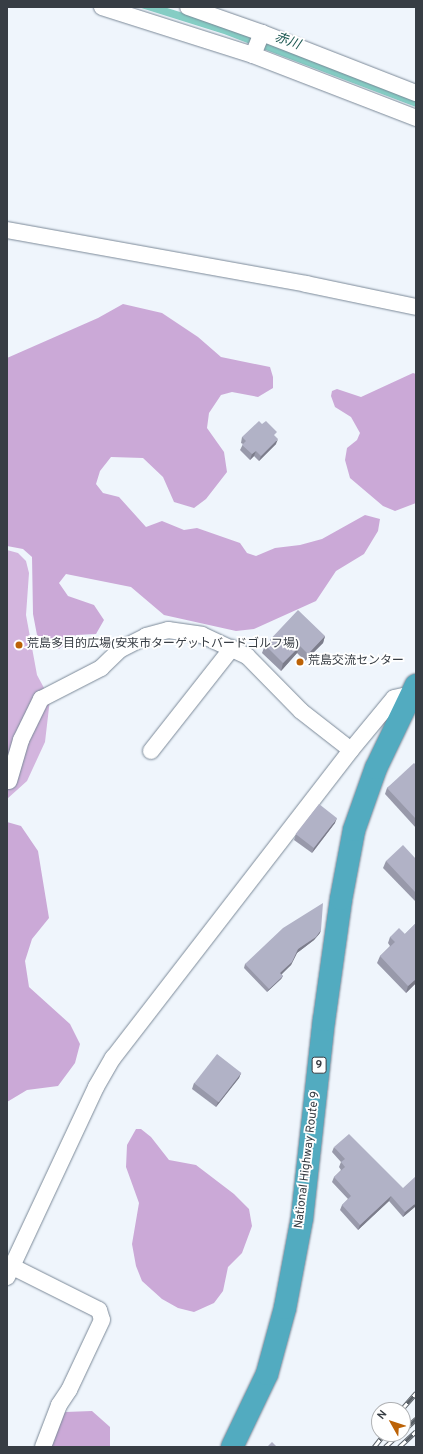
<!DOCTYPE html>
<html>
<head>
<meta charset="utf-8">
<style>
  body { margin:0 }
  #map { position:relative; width:423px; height:1454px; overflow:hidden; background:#eff5fc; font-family:Overpass,"Noto Sans JP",sans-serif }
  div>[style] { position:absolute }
  .green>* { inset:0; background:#d3b5de }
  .forest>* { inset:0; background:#cba9d7 }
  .water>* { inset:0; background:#85cdc4 }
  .roads { filter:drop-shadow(0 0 1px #7b8998) drop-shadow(0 0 1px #7b8998) }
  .minor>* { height:16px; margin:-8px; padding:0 8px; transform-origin:8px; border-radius:8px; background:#fff }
  .trunk>* { height:22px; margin:-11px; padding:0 11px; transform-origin:11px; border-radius:11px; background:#52abc0 }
  .rail>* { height:4.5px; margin-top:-2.25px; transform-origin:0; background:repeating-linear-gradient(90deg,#fff 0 9px,#5a6067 0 18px); box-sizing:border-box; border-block:1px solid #5a6067 }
  .wall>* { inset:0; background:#9899aa }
  .shaded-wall>* { inset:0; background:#7c7d8b }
  .building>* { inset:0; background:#b1b2c6; transform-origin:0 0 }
  .dots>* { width:11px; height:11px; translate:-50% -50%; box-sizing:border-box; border:2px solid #fff; border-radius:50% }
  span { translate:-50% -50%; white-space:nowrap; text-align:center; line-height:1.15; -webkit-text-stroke:3.5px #fff; paint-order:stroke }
  .shield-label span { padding:1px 3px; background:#fff; border:1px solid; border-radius:3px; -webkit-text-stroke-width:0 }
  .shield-label { font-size:11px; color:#373d44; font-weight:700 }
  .poi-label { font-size:12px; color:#373d44 }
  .left { translate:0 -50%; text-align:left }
  .street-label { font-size:12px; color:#373d44 }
  .water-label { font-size:13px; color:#18554f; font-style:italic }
  .frame { position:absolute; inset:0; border:8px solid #373d44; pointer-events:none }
  .north { position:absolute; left:371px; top:1402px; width:40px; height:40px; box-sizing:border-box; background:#fff; border:1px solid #afb1b4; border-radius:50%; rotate:309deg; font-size:11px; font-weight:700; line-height:16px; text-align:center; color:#373d44 }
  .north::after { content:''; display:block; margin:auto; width:14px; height:18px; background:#bc6206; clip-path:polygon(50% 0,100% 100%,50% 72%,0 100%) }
</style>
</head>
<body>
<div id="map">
  <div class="green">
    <i style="clip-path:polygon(7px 550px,18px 553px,26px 561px,29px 573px,26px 615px,37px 675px,50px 699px,45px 742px,27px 781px,7px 799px)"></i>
  </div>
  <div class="forest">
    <i style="clip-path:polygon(123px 304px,162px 313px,198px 337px,221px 357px,270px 367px,273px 377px,273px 388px,258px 397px,232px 392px,221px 395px,209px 413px,207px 428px,224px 452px,227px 472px,206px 499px,194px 508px,174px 502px,163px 477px,143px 458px,111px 457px,100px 471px,96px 484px,103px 493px,119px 497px,146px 527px,162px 521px,184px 530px,197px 528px,240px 543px,247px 553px,256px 556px,275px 548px,300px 545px,322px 539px,365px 515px,380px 519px,378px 531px,364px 554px,336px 571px,316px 601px,254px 629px,236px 631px,164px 615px,131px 587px,66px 574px,59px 583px,68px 596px,94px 605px,104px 620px,96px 634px,76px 635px,59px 649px,37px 635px,33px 614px,32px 557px,23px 549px,7px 546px,7px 358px,98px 318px)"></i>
    <i style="clip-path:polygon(413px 373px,416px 374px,416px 503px,395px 511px,383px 506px,350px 478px,345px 460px,347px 448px,357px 440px,360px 433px,351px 417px,335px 407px,331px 396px,332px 391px,337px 389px,361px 397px)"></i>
    <i style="clip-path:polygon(7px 822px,21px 826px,38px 851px,49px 918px,32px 939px,25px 961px,29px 987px,70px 1024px,80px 1044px,75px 1063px,58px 1086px,27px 1090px,7px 1102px)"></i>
    <i style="clip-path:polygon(136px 1129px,141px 1129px,151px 1137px,169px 1160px,196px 1165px,234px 1194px,249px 1209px,252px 1226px,242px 1253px,228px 1267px,223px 1291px,214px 1303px,194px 1312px,178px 1308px,162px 1299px,142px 1281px,136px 1266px,132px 1244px,139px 1203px,126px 1167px,127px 1145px)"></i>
    <i style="clip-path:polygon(92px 1411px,110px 1427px,110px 1447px,51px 1447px,56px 1424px,65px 1412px)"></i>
  </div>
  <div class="water">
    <i style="clip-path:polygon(138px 7px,164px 7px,196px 17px,416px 99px,416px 107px,224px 34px)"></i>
  </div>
  <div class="roads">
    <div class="minor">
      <i style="left:102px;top:7px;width:158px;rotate:17.6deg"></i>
      <i style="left:253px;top:55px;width:175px;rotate:21.1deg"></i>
      <i style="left:188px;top:7px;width:78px;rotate:19.4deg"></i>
      <i style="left:253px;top:55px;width:24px;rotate:-68deg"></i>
      <i style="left:262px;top:33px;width:165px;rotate:21.3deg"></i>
      <i style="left:7px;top:230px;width:304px;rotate:10.2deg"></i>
      <i style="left:306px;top:284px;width:112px;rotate:11.8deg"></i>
      <i style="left:151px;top:751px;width:131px;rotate:-51.8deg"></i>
      <i style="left:9px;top:781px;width:43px;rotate:-73.7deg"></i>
      <i style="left:21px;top:740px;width:46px;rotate:-64deg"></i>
      <i style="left:41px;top:699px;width:68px;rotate:-27.3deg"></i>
      <i style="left:101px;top:668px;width:28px;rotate:-44deg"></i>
      <i style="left:121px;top:649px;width:28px;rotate:-27deg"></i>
      <i style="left:146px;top:636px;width:23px;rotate:-15deg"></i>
      <i style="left:168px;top:630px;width:34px;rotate:8deg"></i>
      <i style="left:202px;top:635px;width:50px;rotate:25deg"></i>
      <i style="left:247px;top:656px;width:77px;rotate:45.5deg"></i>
      <i style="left:301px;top:711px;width:63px;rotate:38deg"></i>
      <i style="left:13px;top:1267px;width:96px;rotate:26.6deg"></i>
      <i style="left:99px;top:1310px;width:10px;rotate:73deg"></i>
      <i style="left:102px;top:1320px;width:77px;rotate:115.2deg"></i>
      <i style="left:69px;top:1390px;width:18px;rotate:124deg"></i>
      <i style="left:59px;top:1405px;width:45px;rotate:110.9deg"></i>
      <i style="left:7px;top:1277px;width:210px;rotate:-64.9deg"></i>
      <i style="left:96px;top:1087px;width:34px;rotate:-60deg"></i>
      <i style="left:113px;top:1058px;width:389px;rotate:-52.3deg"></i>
      <i style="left:351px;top:750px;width:67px;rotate:-50.4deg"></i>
      <i style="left:394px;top:698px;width:17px;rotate:-13deg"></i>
    </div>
    <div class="trunk">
      <i style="left:232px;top:1447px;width:81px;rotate:-64.4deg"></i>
      <i style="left:267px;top:1374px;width:68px;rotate:-74.7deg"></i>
      <i style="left:285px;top:1308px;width:92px;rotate:-79.3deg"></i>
      <i style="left:302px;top:1218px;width:199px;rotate:-83.7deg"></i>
      <i style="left:324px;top:1020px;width:122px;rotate:-82deg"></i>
      <i style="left:341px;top:899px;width:70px;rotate:-79.3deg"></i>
      <i style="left:354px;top:830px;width:66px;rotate:-70.5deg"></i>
      <i style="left:376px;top:768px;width:92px;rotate:-64.3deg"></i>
    </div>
  </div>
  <div class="rail">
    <i style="left:401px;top:1410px;width:23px;rotate:-49deg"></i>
    <i style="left:403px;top:1431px;width:18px;rotate:-43deg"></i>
    <i style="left:374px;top:1447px;width:16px;rotate:-52deg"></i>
    <i style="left:385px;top:1447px;width:19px;rotate:-43deg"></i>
    <i style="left:399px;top:1447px;width:23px;rotate:-43deg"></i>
  </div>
  <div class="wall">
    <i style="clip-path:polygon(242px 437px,276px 437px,276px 444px,259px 461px,254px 456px,250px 460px,240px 450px,243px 444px,241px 443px)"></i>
    <i style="clip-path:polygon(325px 636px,323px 643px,305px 661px,297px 653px,281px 671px,262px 653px,265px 645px)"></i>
    <i style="clip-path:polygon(416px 765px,416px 828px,385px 794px,387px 788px)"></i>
    <i style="clip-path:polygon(335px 823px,312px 853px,294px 840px,296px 834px)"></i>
    <i style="clip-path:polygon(416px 859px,416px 902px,383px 868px,386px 861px)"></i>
    <i style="clip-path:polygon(416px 923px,416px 983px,406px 993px,377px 963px,380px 956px,390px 946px,388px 943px,390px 937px,405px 934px)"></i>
    <i style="clip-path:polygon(320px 933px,314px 940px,297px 953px,291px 965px,281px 974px,283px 976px,281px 979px,267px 992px,244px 968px,245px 964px)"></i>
    <i style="clip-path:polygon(241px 1073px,239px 1078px,216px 1107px,192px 1089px,194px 1083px)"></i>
    <i style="clip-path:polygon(334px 1147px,416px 1206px,403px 1217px,389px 1201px,358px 1230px,340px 1210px,342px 1205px,348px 1199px,332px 1182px,334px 1177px,341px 1170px,339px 1167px,341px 1162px,332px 1152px)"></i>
  </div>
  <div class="shaded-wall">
    <i style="clip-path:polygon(278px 439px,276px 444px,259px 461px,261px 456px)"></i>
    <i style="clip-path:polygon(256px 451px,254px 456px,250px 460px,252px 454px)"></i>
    <i style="clip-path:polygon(325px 636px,323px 643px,305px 661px,308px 654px)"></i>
    <i style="clip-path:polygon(300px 646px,297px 653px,281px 671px,283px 663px)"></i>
    <i style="clip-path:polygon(337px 818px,335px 823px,312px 853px,314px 848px)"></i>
    <i style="clip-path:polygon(321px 930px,320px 933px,314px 940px,297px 953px,291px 965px,279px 977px,280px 973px,298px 949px)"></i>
    <i style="clip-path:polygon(283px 976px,281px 979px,267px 992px,269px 989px)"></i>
    <i style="clip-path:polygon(416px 979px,416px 983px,406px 993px,408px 986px)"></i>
    <i style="clip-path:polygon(241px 1073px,239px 1078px,216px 1107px,218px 1102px)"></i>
    <i style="clip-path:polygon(391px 1196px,389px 1201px,358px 1230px,360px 1225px)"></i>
    <i style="clip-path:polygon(416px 1203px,416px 1206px,403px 1217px,405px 1212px)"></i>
  </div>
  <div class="building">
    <i style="clip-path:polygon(259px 421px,262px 424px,266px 421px,277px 432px,274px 435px,278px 439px,261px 456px,256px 451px,252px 454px,242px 445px,246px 441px,242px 437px)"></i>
    <i style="clip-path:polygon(298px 610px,325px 636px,308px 654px,300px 646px,283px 663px,265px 645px)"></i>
    <i style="clip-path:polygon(414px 763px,416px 765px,416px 819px,387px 788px)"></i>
    <i style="left:319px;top:804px;width:23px;height:38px;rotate:38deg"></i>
    <i style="clip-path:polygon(403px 845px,416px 859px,416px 893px,386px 861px)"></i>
    <i style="clip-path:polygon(323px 903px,321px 930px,316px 937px,298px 949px,292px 962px,280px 973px,283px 976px,269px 989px,245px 964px,283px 928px)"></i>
    <i style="clip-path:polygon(416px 923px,416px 979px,408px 986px,380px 956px,395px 942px,390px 937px,399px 928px,405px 934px)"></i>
    <i style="left:217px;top:1054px;width:31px;height:37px;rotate:38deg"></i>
    <i style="clip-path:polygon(349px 1134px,403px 1188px,416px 1176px,416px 1203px,405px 1212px,391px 1196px,360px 1225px,342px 1205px,351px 1196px,334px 1177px,345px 1167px,341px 1162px,345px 1159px,334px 1147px)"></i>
    <i style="clip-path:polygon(272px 1442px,277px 1447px,267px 1447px)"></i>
  </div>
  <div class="dots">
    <i style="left:19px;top:645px;background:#bc6206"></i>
    <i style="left:300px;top:662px;background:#bc6206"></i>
  </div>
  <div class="shield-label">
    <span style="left:319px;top:1065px">9</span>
  </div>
  <div class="poi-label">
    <span class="left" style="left:27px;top:645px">荒島多目的広場(安来市ターゲットバードゴルフ場)</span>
    <span class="left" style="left:308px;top:662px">荒島交流センター</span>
  </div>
  <div class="street-label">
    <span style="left:308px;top:1160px;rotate:-83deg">National Highway Route 9</span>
  </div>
  <div class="water-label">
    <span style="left:287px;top:42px;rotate:20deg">赤川</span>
  </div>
  <div class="frame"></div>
  <div class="north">N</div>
</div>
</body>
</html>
